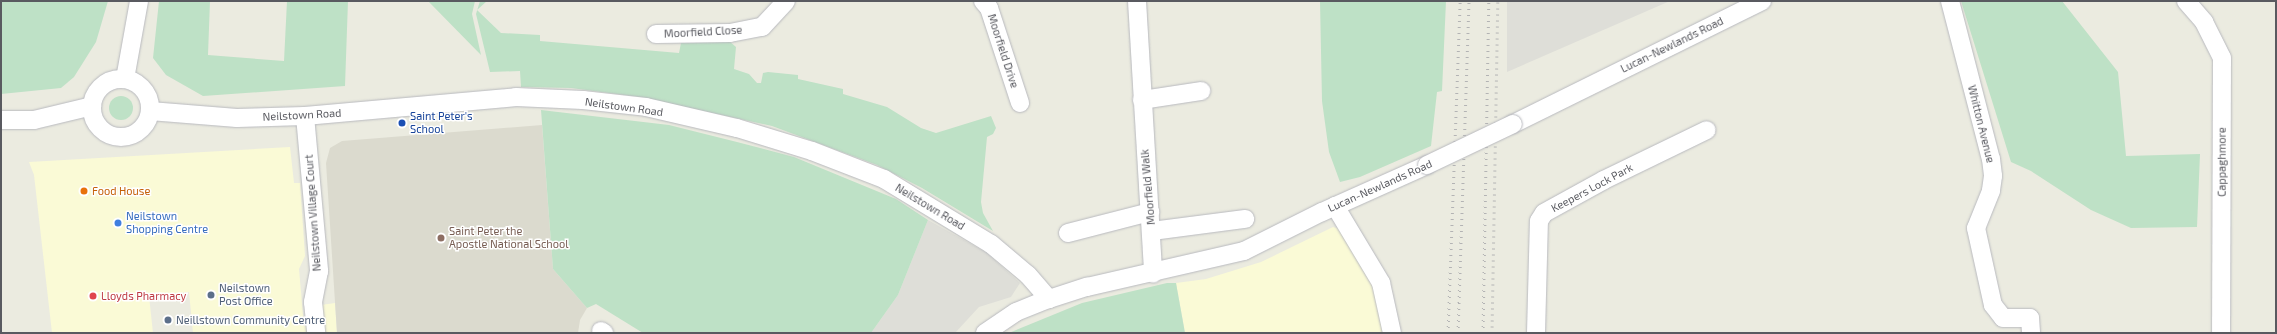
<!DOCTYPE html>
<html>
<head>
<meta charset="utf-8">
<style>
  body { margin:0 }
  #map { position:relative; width:2277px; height:334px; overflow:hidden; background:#ebebe0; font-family:"Exo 2",sans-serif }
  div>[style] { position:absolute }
  .commercial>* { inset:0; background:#fafad6 }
  .industrial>* { inset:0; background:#deded8 }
  .education>* { inset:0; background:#dbdace }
  .green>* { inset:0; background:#bee1c6 }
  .round { border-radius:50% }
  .roads { filter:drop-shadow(0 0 1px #b8b9be) drop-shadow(0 0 1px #b8b9be) }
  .minor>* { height:18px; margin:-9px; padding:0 9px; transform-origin:9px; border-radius:9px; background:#fff }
  .minor>.ring { margin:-9px; padding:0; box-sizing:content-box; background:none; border:18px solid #fff; border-radius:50% }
  .rail>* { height:3px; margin-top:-1.5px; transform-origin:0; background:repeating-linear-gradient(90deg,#b3b3b4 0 1px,transparent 0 6px) }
  .bridges { filter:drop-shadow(0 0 1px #b8b9be) drop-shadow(0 0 1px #b8b9be) }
  .minor-bridge>* { height:18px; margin:-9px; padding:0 9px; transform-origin:9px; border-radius:9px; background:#fff }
  .dots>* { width:11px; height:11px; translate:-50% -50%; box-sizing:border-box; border:2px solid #fff; border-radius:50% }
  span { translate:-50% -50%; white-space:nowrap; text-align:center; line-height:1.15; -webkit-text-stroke:3px #fff; paint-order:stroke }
  .street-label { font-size:11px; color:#595a60 }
  .transit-label { font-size:11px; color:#164399 }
  .left { translate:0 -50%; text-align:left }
  .food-label { font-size:11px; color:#c56008 }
  .shop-label { font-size:11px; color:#366cbe }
  .education-label { font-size:11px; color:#785e54 }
  .service-label { font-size:11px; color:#4e5e75 }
  .health-label { font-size:11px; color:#be3a42 }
  .frame { position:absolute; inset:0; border:2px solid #595a60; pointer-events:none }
</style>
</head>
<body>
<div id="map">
  <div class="commercial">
    <i style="clip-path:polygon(290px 147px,294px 183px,300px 183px,305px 256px,299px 269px,304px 326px,322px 325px,321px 305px,335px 303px,337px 333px,193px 333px,189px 292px,149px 296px,153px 333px,52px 333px,34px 175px,29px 162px)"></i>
    <i style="clip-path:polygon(1333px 227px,1343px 230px,1371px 276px,1385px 333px,1185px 333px,1176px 283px,1206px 279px,1261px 262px)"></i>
  </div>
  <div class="industrial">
    <i style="clip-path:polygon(1507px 1px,1670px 1px,1507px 72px)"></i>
    <i style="clip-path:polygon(928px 220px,987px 253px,1020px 283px,1011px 297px,979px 307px,955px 333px,871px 333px,898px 295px)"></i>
  </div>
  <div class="education">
    <i style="clip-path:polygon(542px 125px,553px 269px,587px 308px,580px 320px,578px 333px,337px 333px,326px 163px,330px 148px,342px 141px)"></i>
  </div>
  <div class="green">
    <i style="clip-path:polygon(1px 1px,108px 1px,96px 42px,74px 77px,61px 88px,1px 94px)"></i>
    <i style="clip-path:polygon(159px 1px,210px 1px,208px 55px,284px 61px,287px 1px,348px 1px,345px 86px,203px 96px,166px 75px,153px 58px)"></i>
    <i style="clip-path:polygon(428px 1px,475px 1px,472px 14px,481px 55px)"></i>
    <i style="clip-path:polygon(480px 1px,487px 1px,477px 10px,501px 33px,540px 35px,540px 41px,679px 53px,681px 43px,729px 41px,736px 47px,734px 69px,749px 74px,757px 83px,761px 83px,763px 73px,768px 72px,798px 75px,798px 79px,843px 89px,843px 94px,887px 107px,921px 128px,936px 133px,991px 116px,996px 128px,993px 134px,987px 137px,981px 202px,983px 213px,993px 231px,922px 188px,877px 165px,772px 126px,639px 97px,571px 88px,521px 87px,520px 71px,490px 72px,476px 14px)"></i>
    <i style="clip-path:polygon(1320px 1px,1446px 1px,1442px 91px,1437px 92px,1431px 146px,1360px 177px,1340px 182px,1329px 152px,1322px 101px)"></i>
    <i style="clip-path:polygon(1961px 1px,2062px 1px,2118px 72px,2126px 156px,2200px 154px,2197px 227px,2131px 228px,2091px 210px,2031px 171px,2011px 162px)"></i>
    <i class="round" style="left:109px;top:96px;width:24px;height:24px"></i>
    <i style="clip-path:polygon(541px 110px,669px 125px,737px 142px,794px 157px,896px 199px,928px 220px,898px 295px,871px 333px,643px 333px,596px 304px,587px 308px,553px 269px)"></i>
    <i style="clip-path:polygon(1167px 283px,1176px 283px,1185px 333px,1009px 333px,1082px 303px)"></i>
  </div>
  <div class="roads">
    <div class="minor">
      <i style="left:983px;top:1px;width:9px;rotate:49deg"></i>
      <i style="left:989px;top:8px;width:100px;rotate:71.9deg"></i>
      <i style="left:1137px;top:1px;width:273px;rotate:86.6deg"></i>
      <i style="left:1950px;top:1px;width:163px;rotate:75.5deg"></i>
      <i style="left:1991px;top:159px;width:17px;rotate:83deg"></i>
      <i style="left:1993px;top:176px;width:15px;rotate:98deg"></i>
      <i style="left:1991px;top:191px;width:40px;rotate:112deg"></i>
      <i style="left:1976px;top:228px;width:79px;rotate:77.6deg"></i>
      <i style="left:1993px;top:305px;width:16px;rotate:52deg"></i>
      <i style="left:2003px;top:318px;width:27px"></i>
      <i style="left:2030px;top:318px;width:15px;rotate:86deg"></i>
      <i style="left:2186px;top:1px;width:28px;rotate:49deg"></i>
      <i style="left:2204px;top:22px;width:40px;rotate:63.4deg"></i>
      <i style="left:2222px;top:58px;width:275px;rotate:90.2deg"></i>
      <i style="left:656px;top:34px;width:74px;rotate:-0.8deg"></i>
      <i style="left:730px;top:33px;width:33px;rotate:-11deg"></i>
      <i style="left:762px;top:27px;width:35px;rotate:-47deg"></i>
      <i style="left:125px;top:79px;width:79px;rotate:-79.8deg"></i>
      <i class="ring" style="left:92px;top:79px;width:40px;height:40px"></i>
      <i style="left:1142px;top:100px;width:60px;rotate:-8.7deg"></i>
      <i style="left:150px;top:111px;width:87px;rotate:4.6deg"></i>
      <i style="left:237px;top:118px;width:68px;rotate:-1.7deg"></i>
      <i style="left:305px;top:116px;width:212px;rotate:-5.1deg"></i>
      <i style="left:516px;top:97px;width:67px;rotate:2.6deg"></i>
      <i style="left:583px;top:100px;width:63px;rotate:6.3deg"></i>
      <i style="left:646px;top:107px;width:93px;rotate:13deg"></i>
      <i style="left:737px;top:128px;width:78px;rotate:17deg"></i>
      <i style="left:812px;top:151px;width:77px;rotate:21.3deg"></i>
      <i style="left:884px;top:179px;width:125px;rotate:31.3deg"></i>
      <i style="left:991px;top:244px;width:48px;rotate:40deg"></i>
      <i style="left:1028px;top:275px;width:32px;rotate:49deg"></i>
      <i style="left:305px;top:116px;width:156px;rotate:84.8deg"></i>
      <i style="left:319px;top:271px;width:32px;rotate:101deg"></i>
      <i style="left:313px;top:302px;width:31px;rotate:84deg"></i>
      <i style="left:1px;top:120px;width:33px"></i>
      <i style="left:34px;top:120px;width:60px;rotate:-13.6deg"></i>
      <i style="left:1513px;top:124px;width:278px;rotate:-26.3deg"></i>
      <i style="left:1335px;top:206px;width:90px;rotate:59.1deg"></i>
      <i style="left:1381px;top:283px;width:51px;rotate:77.6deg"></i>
      <i style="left:1152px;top:231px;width:94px;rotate:-7.4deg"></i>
      <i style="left:1068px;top:233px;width:85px;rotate:-14.4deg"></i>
      <i style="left:601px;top:331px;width:4px;rotate:34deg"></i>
      <i style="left:985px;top:333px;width:37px;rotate:-34deg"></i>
      <i style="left:1016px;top:312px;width:35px;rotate:-22deg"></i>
      <i style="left:1049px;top:299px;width:40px;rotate:-18deg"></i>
      <i style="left:1087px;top:287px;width:161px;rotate:-12.9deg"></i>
      <i style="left:1244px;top:251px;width:87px;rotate:-26.6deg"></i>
      <i style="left:1322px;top:212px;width:115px;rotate:-24.1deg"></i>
      <i style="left:1536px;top:333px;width:112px;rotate:-88.5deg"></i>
      <i style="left:1539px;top:221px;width:9px;rotate:-58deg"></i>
      <i style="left:1544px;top:213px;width:68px;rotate:-28.8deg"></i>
      <i style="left:1604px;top:180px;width:114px;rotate:-25.9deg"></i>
    </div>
  </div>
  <div class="rail">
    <i style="left:1448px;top:333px;width:332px;rotate:-87.9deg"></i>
    <i style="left:1458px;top:333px;width:332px;rotate:-88.1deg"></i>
    <i style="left:1483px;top:333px;width:332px;rotate:-89deg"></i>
    <i style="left:1492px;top:333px;width:332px;rotate:-89deg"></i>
  </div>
  <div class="bridges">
    <div class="minor-bridge">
      <i style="left:1427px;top:165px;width:95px;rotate:-25.5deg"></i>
    </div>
  </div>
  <div class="dots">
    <i style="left:402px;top:123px;background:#1a4fb4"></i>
    <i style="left:84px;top:191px;background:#e8710a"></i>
    <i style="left:118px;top:223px;background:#3f7fe0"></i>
    <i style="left:441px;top:238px;background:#8d6e63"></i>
    <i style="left:211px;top:295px;background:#5c6f8a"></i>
    <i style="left:93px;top:296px;background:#e0444e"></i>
    <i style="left:168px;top:320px;background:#5c6f8a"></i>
  </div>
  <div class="street-label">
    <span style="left:703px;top:32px;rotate:-3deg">Moorfield Close</span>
    <span style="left:1672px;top:45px;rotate:-26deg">Lucan-Newlands Road</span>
    <span style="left:1003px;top:51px;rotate:72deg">Moorfield Drive</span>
    <span style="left:624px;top:107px;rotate:8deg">Neilstown Road</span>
    <span style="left:302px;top:115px;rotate:-3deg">Neilstown Road</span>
    <span style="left:1981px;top:124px;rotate:76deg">Whitton Avenue</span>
    <span style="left:2222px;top:162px;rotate:-90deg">Cappaghmore</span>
    <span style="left:1380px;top:186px;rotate:-24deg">Lucan-Newlands Road</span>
    <span style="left:1148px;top:187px;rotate:-95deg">Moorfield Walk</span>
    <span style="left:1592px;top:188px;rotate:-28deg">Keepers Lock Park</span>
    <span style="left:930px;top:207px;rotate:31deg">Neilstown Road</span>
    <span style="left:313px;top:213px;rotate:-94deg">Neilstown Village Court</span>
  </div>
  <div class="transit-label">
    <span class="left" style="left:410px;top:123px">Saint Peter's<br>School</span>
  </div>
  <div class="food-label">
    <span class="left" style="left:92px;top:191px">Food House</span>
  </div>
  <div class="shop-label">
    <span class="left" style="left:126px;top:223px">Neilstown<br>Shopping Centre</span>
  </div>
  <div class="education-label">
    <span class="left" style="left:449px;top:238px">Saint Peter the<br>Apostle National School</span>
  </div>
  <div class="service-label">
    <span class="left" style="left:219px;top:295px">Neilstown<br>Post Office</span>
    <span class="left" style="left:176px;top:320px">Neillstown Community Centre</span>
  </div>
  <div class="health-label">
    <span class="left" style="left:101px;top:296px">Lloyds Pharmacy</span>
  </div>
  <div class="frame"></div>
</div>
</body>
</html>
